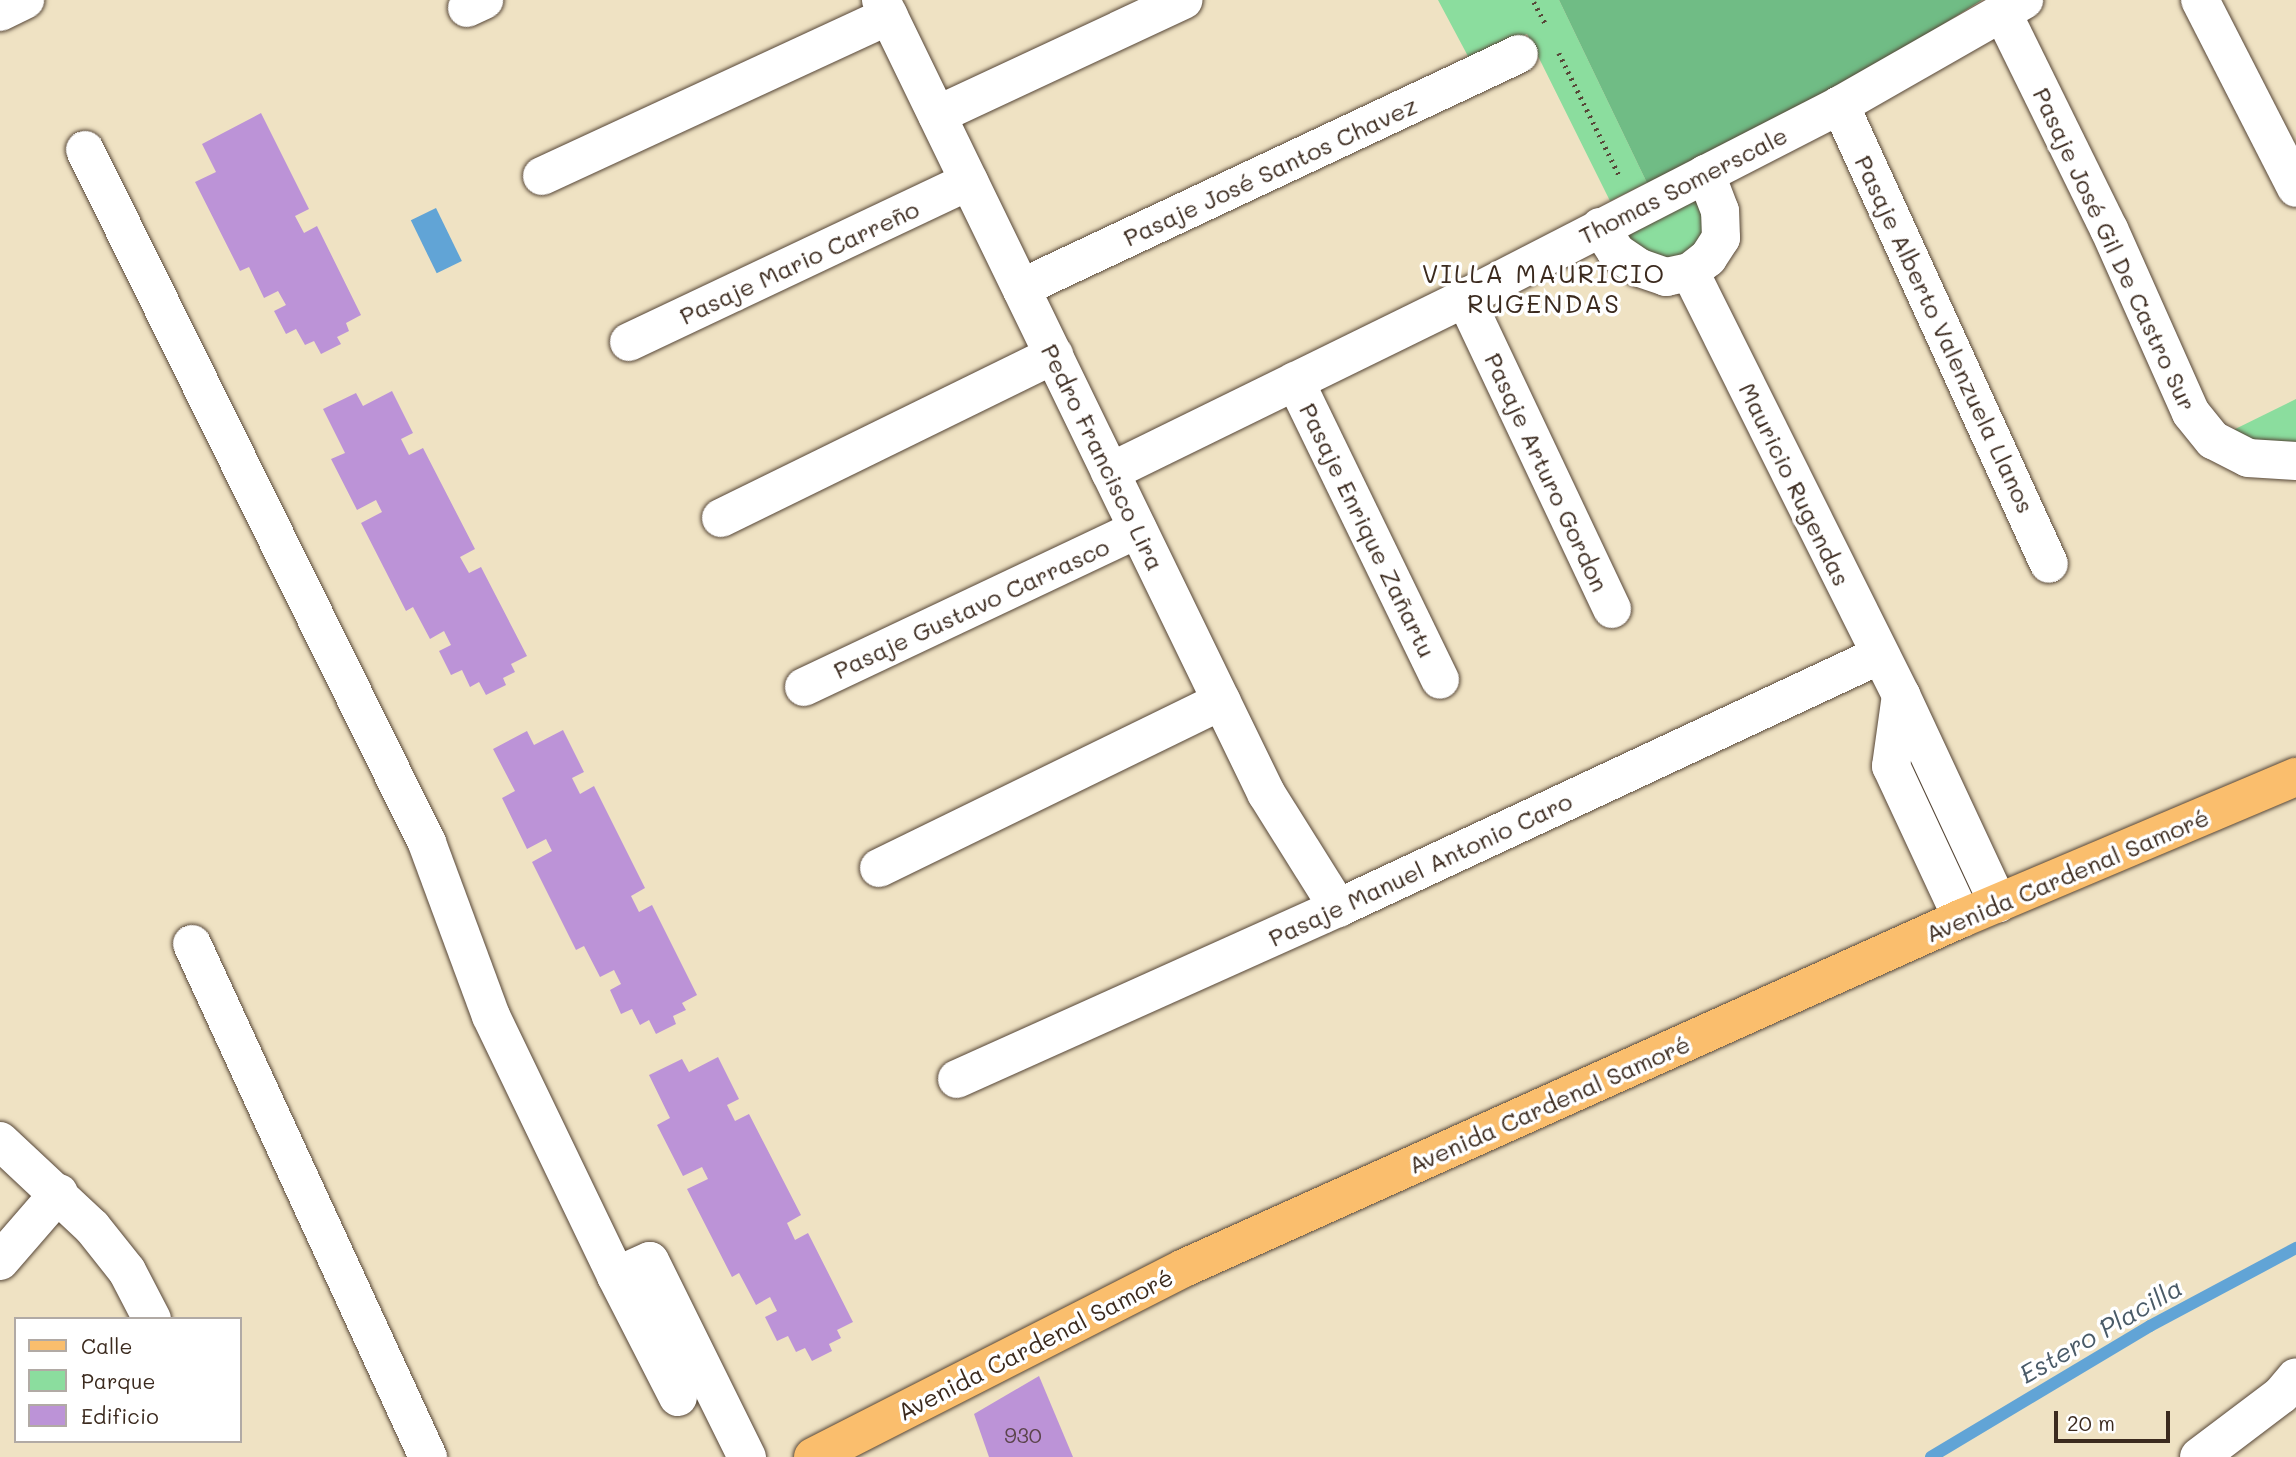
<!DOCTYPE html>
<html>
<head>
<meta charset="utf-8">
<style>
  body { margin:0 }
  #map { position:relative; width:2296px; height:1457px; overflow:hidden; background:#efe2c3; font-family:Mali,sans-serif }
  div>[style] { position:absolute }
  .green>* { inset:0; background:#8bdd9e }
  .forest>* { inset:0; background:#70bc85 }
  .water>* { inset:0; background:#61a4d6; transform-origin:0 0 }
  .stream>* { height:12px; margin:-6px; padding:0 6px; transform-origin:6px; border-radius:6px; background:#61a4d6 }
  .building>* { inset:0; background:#bc93d7 }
  .path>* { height:4.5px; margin-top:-2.25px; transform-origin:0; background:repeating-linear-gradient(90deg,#564637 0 2px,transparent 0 7px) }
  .roads { filter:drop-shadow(0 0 2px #564637) drop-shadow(0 0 2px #564637) }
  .minor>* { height:38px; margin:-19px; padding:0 19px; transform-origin:19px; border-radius:19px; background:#fff }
  .major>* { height:38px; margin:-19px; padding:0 19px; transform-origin:19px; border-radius:19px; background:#fabe6d }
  span { translate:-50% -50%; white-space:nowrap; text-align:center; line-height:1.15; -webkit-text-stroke:7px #fff; paint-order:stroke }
  .number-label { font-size:21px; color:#5b444c }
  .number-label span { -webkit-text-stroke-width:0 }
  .street-label { font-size:24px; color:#3b2a1e }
  .neighbourhood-label { font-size:26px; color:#3b2a1e; letter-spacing:2px }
  .water-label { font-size:26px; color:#4a5b68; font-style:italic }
  .legend { position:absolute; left:14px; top:1317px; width:228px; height:126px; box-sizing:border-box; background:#fff; border:2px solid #b1aaa5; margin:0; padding:9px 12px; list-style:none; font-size:21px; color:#3b2a1e }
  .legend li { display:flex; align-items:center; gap:14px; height:35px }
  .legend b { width:35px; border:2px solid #b1aaa5 }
  .scale { position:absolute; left:2054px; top:1411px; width:116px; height:32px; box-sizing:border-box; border:4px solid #3b2a1e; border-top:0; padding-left:9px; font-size:21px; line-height:24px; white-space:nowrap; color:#3b2a1e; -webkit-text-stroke:5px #fff; paint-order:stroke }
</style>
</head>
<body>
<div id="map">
  <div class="green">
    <i style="clip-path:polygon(1438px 0,1559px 0,1647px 183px,1610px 201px,1527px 34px,1470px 60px)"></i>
    <i style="clip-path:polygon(1706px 174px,1720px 211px,1690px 272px,1600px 227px)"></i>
    <i style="clip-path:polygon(2296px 399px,2296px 455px,2223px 435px)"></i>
  </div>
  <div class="forest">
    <i style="clip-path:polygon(1559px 0,1982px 0,1836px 91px,1647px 183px)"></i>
  </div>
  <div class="water">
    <i style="left:436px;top:208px;width:59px;height:28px;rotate:64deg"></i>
  </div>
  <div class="stream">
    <i style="left:1931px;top:1457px;width:255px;rotate:-30.9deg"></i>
    <i style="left:2150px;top:1326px;width:166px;rotate:-28.1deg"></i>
  </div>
  <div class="building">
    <i style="clip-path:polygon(261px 113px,309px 209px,295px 216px,304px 233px,317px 226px,361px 315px,346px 323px,349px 331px,337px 337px,341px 344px,321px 354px,314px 341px,305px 345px,296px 329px,286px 334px,274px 311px,286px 305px,278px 291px,264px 298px,249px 267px,240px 271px,195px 182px,216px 172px,202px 144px)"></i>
    <i style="clip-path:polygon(392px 391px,413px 433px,401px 439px,409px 455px,423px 448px,475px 549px,460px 557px,469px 573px,481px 567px,527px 656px,511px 664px,515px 672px,503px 678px,506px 685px,486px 695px,479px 682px,470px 687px,462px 670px,451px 675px,439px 651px,451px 645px,444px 631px,430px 639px,413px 607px,406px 611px,361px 523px,382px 512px,376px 500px,357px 510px,331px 459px,345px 453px,323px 409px,356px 393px,363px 406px)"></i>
    <i style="clip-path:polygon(563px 730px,584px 772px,572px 778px,580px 794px,594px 786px,645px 888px,631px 896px,639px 912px,652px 905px,697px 995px,682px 1003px,686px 1010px,673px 1016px,676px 1024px,656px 1034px,649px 1020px,640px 1025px,632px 1009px,621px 1014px,610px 990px,621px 984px,614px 970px,600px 977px,584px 946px,576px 950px,532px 862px,552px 851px,546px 839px,527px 849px,502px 798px,515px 791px,493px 749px,527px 731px,534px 745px)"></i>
    <i style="clip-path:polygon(718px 1057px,739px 1099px,727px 1105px,735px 1121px,749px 1114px,801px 1215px,787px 1223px,795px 1240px,808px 1233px,853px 1322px,837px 1330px,841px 1338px,829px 1344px,832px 1351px,812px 1361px,805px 1348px,796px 1352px,788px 1336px,777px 1341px,765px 1317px,777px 1311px,770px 1297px,756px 1305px,739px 1273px,732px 1277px,687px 1189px,708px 1179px,702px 1167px,683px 1176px,657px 1125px,670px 1118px,649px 1075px,682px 1059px,689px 1072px)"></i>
    <i style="clip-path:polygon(1039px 1376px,1073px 1457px,989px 1457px,974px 1414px)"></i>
  </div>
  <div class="path">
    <i style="left:1534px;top:2px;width:24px;rotate:62deg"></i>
    <i style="left:1559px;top:53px;width:138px;rotate:63.8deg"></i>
  </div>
  <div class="roads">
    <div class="minor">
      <i style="left:881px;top:0;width:882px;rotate:64.1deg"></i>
      <i style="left:1266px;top:793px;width:136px;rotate:57.9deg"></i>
      <i style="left:2200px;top:0;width:211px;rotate:62.9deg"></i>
      <i style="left:467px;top:8px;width:19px;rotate:-25deg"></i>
      <i style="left:0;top:12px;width:28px;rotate:-26deg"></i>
      <i style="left:2003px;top:14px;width:240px;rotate:63.8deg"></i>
      <i style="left:2109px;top:229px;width:201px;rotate:66deg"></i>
      <i style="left:2191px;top:413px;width:35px;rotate:51deg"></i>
      <i style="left:2213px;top:440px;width:39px;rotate:27deg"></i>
      <i style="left:2248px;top:458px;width:48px;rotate:3.6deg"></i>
      <i style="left:1840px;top:105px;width:504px;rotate:65.52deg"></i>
      <i style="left:937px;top:115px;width:272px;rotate:-25deg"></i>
      <i style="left:85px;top:150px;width:773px;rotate:63.73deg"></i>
      <i style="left:427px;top:843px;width:184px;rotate:69.7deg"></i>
      <i style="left:491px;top:1016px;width:288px;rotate:64.3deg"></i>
      <i style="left:616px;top:1276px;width:37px;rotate:-24deg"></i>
      <i style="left:650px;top:1261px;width:219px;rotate:63.7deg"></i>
      <i style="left:542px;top:176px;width:382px;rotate:-24.8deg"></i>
      <i style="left:1600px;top:227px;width:30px;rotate:57deg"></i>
      <i style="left:1616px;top:252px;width:29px;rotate:34deg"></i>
      <i style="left:1640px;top:268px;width:28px;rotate:19deg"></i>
      <i style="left:1666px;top:277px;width:25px;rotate:-12deg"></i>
      <i style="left:1690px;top:272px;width:23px;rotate:-38deg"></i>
      <i style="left:1708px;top:258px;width:24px;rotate:-57deg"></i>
      <i style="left:1721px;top:238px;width:27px;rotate:-92deg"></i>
      <i style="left:1720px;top:211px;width:40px;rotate:-111deg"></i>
      <i style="left:1690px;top:272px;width:473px;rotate:63.5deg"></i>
      <i style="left:1901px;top:695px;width:230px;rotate:65deg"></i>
      <i style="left:1021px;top:288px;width:550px;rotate:-25.17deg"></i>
      <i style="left:1465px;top:298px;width:344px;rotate:64.7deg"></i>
      <i style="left:629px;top:342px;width:376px;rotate:-25.3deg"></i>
      <i style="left:1295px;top:381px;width:332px;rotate:64.1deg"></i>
      <i style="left:1110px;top:472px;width:395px;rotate:-26.1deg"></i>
      <i style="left:1465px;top:298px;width:271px;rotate:-27.2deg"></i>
      <i style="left:1706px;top:174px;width:151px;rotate:-27.2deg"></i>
      <i style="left:1840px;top:105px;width:212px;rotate:-29.7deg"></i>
      <i style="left:721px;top:518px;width:371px;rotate:-26.1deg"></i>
      <i style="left:804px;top:687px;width:369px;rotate:-25.3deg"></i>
      <i style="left:1901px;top:695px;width:72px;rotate:98deg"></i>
      <i style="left:1891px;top:766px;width:168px;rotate:65deg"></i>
      <i style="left:879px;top:868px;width:381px;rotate:-26deg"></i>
      <i style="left:192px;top:944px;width:565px;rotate:65.3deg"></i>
      <i style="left:957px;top:1079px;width:418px;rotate:-24.2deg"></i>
      <i style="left:1338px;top:908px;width:598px;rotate:-25.02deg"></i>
      <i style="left:0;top:1141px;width:126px;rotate:43.1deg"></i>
      <i style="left:92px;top:1227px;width:56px;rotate:51.5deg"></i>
      <i style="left:127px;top:1271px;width:54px;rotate:62.5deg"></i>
      <i style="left:0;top:1261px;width:90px;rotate:-49.1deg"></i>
      <i style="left:616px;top:1276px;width:136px;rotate:62.9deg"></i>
      <i style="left:2199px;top:1457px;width:103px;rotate:-37.1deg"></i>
      <i style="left:2281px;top:1395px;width:23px;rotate:-50deg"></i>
    </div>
    <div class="major">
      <i style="left:813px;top:1457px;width:416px;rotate:-27deg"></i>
      <i style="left:1184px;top:1268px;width:853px;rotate:-24.22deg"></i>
      <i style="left:1962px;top:918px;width:363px;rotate:-22.9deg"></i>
    </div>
  </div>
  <div class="number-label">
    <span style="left:1023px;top:1435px">930</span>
  </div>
  <div class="street-label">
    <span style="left:1270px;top:171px;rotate:-25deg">Pasaje José Santos Chavez</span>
    <span style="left:1683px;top:185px;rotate:-27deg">Thomas Somerscale</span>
    <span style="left:2115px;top:249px;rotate:65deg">Pasaje José Gil De Castro Sur</span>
    <span style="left:799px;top:262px;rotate:-25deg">Pasaje Mario Carreño</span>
    <span style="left:1945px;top:334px;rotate:65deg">Pasaje Alberto Valenzuela Llanos</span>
    <span style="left:1103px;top:457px;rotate:64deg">Pedro Francisco Lira</span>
    <span style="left:1547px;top:472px;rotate:65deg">Pasaje Arturo Gordon</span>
    <span style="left:1795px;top:484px;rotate:64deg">Mauricio Rugendas</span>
    <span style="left:1368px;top:530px;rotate:64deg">Pasaje Enrique Zañartu</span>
    <span style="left:971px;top:608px;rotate:-25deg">Pasaje Gustavo Carrasco</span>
    <span style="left:1420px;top:869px;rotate:-25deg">Pasaje Manuel Antonio Caro</span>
    <span style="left:2067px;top:875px;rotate:-23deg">Avenida Cardenal Samoré</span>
    <span style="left:1549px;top:1104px;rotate:-24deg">Avenida Cardenal Samoré</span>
    <span style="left:1035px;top:1344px;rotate:-27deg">Avenida Cardenal Samoré</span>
  </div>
  <div class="neighbourhood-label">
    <span style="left:1544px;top:289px">VILLA MAURICIO<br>RUGENDAS</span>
  </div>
  <div class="water-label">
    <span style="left:2101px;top:1331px;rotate:-30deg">Estero Placilla</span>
  </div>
  <ul class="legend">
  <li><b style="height:9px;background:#fabe6d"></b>Calle</li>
  <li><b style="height:19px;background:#8bdd9e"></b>Parque</li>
  <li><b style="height:19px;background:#bc93d7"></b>Edificio</li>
  </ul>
  <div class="scale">20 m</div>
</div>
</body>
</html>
